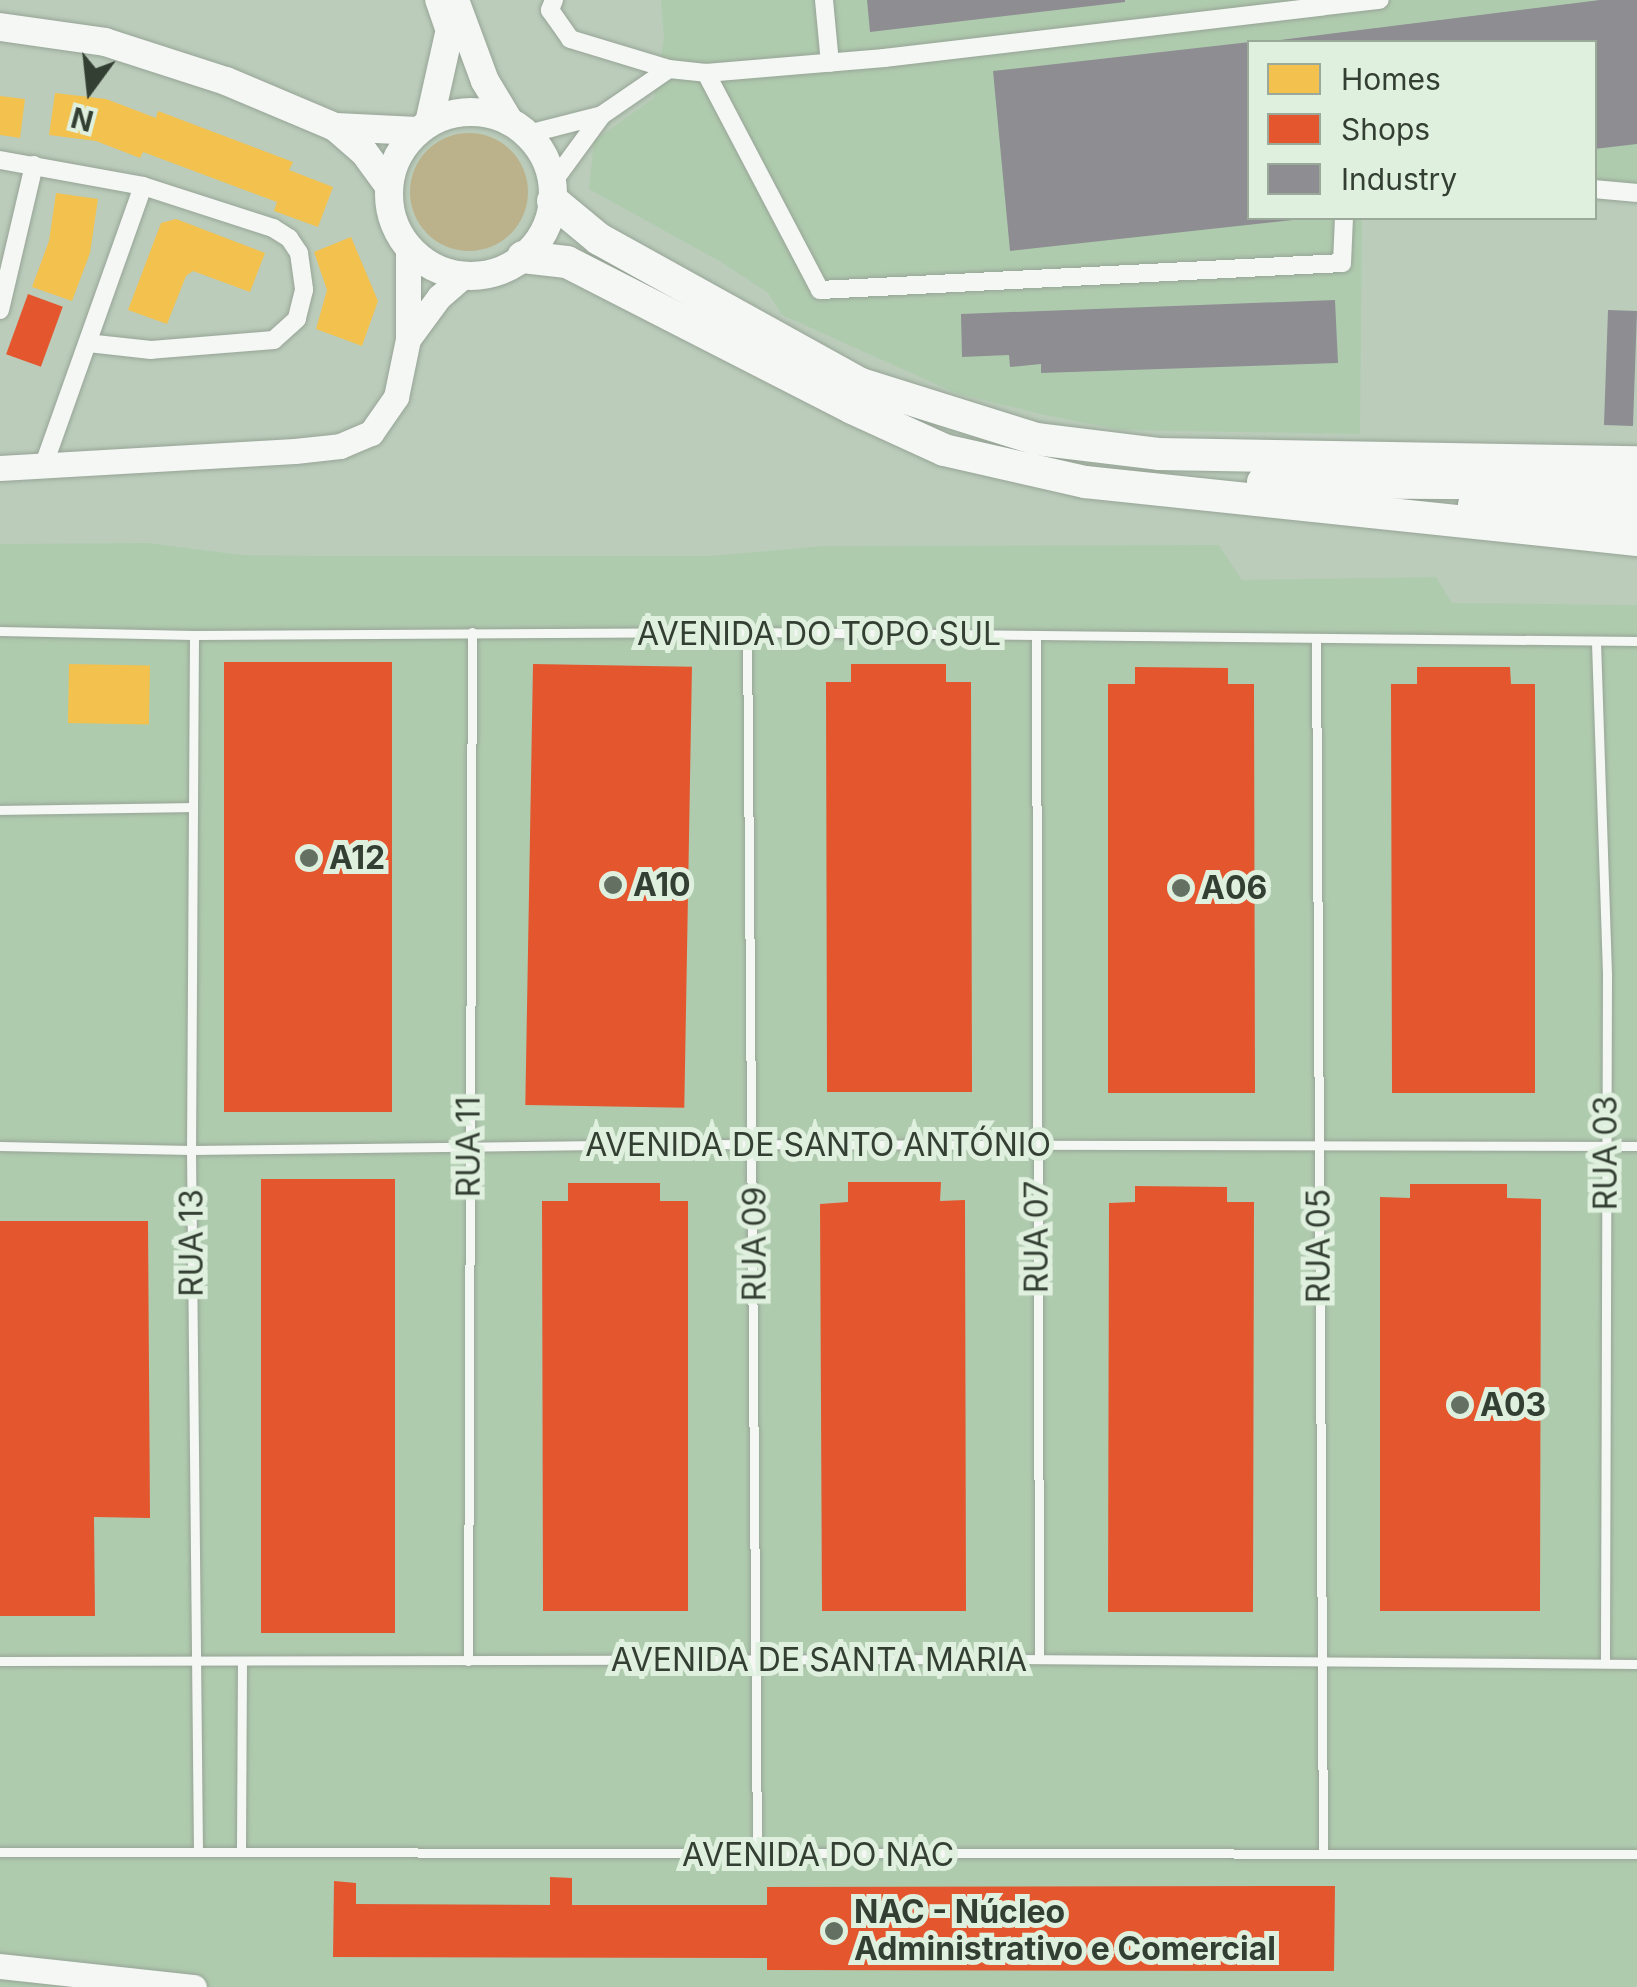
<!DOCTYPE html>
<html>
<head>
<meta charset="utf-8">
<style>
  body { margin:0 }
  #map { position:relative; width:1637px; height:1987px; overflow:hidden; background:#bcb; font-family:Inter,sans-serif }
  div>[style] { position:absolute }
  .built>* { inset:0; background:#afcbae }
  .green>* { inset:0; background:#bbb28b }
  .round { border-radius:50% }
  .homes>* { inset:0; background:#f2c14e; transform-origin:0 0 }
  .shops>* { inset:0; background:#e4572e; transform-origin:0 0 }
  .industry>* { inset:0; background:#8d8d92; transform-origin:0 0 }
  .roads { filter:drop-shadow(0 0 2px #97a496) drop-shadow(0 0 2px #97a496) }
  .lane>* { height:9px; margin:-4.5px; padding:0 4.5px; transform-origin:4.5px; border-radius:4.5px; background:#f5f7f5 }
  .street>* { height:18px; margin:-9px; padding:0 9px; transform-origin:9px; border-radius:9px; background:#f5f7f5 }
  .secondary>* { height:25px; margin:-12.5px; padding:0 12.5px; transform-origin:12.5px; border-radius:12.5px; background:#f5f7f5 }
  .primary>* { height:28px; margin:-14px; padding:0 14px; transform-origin:14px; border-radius:14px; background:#f5f7f5 }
  .primary>.ring { margin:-14px; padding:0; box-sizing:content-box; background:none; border:28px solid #f5f7f5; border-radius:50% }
  .highway>* { height:32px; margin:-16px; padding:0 16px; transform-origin:16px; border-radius:16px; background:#f5f7f5 }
  .dots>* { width:28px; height:28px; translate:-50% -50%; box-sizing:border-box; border:5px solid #e0f0df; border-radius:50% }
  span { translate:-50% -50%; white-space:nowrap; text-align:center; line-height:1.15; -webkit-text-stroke:10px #e0f0df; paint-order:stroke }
  .street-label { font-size:32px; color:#333f32 }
  .poi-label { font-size:32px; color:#333f32; font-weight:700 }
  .left { translate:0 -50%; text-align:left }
  .legend { position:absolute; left:1247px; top:40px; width:350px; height:180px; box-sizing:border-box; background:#e0f0df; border:2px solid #9ba99a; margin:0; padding:12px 18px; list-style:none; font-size:30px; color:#333f32 }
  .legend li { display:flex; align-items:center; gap:20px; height:50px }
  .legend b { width:50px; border:2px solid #9ba99a }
  .north { position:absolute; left:40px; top:40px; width:100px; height:100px; -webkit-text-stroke:8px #e0f0df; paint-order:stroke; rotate:195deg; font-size:28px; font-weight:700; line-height:40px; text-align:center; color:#333f32 }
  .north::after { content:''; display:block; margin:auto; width:35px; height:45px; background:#333f32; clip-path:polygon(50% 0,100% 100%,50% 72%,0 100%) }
</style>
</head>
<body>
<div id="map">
  <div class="built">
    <i style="clip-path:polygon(661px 0,1637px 0,1637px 201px,1595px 197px,1594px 42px,1250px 42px,1250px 218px,1362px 218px,1360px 434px,1121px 430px,1045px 415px,958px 394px,782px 315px,768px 293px,721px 262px,589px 189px,594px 141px,654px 98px,664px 38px)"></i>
    <i style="clip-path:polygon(148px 543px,241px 555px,318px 556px,711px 556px,823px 546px,1219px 545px,1242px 580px,1436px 577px,1452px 603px,1637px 605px,1637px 1987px,0 1987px,0 544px)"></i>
  </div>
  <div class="green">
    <i class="round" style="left:410px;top:133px;width:118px;height:118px"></i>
  </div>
  <div class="homes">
    <i style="clip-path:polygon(55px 93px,106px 99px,156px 118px,158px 111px,293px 162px,289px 170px,333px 187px,318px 227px,274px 211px,277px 202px,143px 152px,140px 158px,96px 141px,49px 135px)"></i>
    <i style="clip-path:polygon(0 96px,25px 99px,20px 138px,0 135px)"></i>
    <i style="clip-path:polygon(56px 193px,98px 199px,90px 253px,72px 301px,32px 287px,49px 241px)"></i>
    <i style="clip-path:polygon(176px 219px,265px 253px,250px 292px,193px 271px,186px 276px,167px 324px,128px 310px,161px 223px)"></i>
    <i style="clip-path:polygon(351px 237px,378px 301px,362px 346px,316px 329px,327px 290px,314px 252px)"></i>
    <i style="left:69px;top:664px;width:81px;height:59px;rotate:1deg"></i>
  </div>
  <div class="shops">
    <i style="left:28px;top:294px;width:37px;height:64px;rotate:20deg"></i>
    <i style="left:224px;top:662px;width:168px;height:450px"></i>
    <i style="left:533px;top:664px;width:159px;height:441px;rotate:1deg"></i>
    <i style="clip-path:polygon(851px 664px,946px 664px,946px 682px,971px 682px,972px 1092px,827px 1092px,826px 682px,851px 682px)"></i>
    <i style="clip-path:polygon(1135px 667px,1228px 668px,1228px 684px,1254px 684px,1255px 1093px,1108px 1093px,1108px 684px,1135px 684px)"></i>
    <i style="clip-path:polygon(1417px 667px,1510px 667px,1511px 684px,1535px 684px,1535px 1093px,1392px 1093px,1391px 684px,1417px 684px)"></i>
    <i style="left:261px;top:1179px;width:134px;height:454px"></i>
    <i style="clip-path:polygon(848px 1182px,941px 1182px,940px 1201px,965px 1200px,966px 1611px,822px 1611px,820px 1204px,848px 1202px)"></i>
    <i style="clip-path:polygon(568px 1183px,660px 1183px,660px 1201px,688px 1201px,688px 1611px,543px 1611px,542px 1201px,568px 1201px)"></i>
    <i style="clip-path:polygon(1410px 1184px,1507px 1184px,1507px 1198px,1541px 1199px,1540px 1611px,1380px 1611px,1380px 1197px,1410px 1198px)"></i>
    <i style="clip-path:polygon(1135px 1186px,1227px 1187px,1227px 1202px,1254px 1202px,1253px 1612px,1108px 1612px,1109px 1203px,1135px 1202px)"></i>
    <i style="clip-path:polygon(0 1221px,148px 1221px,150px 1518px,94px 1517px,95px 1616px,0 1616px)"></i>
    <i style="clip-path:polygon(550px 1877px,572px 1878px,572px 1905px,767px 1905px,767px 1887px,1335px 1886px,1334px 1971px,767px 1970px,767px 1958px,333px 1957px,334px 1881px,356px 1883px,356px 1904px,550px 1905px)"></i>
  </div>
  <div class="industry">
    <i style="clip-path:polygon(867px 0,1125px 0,1125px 2px,870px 32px)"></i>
    <i style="clip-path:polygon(1600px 0,1637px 0,1637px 144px,1594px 149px,1594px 42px,1264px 42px)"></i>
    <i style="clip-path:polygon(1250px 42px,1250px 218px,1293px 220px,1010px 251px,993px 71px)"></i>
    <i style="clip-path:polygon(1335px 300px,1338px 363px,1041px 373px,1041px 364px,1010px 367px,1009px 355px,962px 357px,961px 314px)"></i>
    <i style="left:1608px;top:310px;width:29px;height:115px;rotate:2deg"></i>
  </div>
  <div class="roads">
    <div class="lane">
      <i style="left:0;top:631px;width:194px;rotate:1.2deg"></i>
      <i style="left:194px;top:635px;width:553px;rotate:-0.31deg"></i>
      <i style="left:747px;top:632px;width:890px;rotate:0.58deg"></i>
      <i style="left:747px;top:632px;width:1223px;rotate:89.53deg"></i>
      <i style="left:194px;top:635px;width:515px;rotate:90.33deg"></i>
      <i style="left:191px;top:1150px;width:701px;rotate:89.43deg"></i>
      <i style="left:1036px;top:635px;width:1024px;rotate:89.83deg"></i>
      <i style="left:1316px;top:639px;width:1214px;rotate:89.67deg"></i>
      <i style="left:1596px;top:642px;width:332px;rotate:88.1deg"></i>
      <i style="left:1607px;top:974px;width:689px;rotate:90.17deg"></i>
      <i style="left:0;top:810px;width:192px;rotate:-0.9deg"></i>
      <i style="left:0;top:1146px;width:191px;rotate:1.2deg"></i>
      <i style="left:191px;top:1150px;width:487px;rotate:-0.7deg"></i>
      <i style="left:678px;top:1144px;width:959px;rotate:0.12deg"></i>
      <i style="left:0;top:1661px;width:1002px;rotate:-0.11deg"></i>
      <i style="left:1002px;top:1659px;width:635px;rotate:0.45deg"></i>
      <i style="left:468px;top:1661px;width:1029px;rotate:-89.78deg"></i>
      <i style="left:241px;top:1851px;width:188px;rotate:-89.7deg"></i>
      <i style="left:0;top:1852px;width:1637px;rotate:0.07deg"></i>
    </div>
    <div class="street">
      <i style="left:434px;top:0;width:39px;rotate:71deg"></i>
      <i style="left:554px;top:0;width:11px;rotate:112deg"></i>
      <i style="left:550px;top:10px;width:35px;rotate:55deg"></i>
      <i style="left:570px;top:39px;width:103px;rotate:16.9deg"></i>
      <i style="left:669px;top:69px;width:37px;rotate:6deg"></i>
      <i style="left:706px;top:73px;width:179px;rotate:-4.8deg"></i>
      <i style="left:884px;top:58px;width:499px;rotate:-6.7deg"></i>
      <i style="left:824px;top:0;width:63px;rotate:84.6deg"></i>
      <i style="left:706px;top:73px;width:245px;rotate:62.3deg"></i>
      <i style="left:820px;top:290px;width:523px;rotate:-2.96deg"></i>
      <i style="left:1342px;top:263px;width:45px;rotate:-87.5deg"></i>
      <i style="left:528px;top:134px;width:76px;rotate:-14.4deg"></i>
      <i style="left:602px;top:115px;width:81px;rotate:-34.5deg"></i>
      <i style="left:0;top:160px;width:145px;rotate:10.3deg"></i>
      <i style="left:143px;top:186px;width:137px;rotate:17.9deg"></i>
      <i style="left:273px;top:228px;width:19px;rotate:32deg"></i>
      <i style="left:289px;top:238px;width:18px;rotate:56deg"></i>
      <i style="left:299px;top:253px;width:37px;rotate:82deg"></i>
      <i style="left:304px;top:290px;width:30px;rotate:104deg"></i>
      <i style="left:297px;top:319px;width:31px;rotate:138deg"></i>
      <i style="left:274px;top:340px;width:123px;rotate:175.4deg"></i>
      <i style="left:151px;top:350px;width:63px;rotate:-173.7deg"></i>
      <i style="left:553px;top:182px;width:83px;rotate:-53.8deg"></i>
      <i style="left:1594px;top:189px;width:43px;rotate:5.3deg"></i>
      <i style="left:0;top:310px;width:149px;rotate:-76.8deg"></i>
      <i style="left:43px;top:467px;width:298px;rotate:-70.4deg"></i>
    </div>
    <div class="secondary">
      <i style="left:408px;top:339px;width:52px;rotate:-53.6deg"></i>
      <i style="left:439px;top:297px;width:32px;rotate:-41deg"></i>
      <i style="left:0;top:468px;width:295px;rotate:-3.3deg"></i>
      <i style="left:295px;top:451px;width:45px;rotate:-6.3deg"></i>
      <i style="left:340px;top:446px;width:34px;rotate:-23deg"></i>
      <i style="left:371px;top:433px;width:44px;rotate:-55.2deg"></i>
      <i style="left:396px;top:397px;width:59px;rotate:-78.3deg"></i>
      <i style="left:408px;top:339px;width:92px;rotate:-90deg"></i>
      <i style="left:0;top:1966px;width:195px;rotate:6.2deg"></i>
    </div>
    <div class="primary">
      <i style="left:455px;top:0;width:86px;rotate:69.7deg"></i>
      <i style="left:485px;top:81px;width:47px;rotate:59deg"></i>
      <i style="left:0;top:27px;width:106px;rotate:8.1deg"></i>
      <i style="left:105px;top:42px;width:127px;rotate:17.9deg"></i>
      <i style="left:226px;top:81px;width:118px;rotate:22.9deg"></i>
      <i style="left:335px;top:127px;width:38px;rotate:41deg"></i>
      <i style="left:364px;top:152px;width:42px;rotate:53.7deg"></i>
      <i class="ring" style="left:389px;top:112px;width:136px;height:136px"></i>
      <i style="left:429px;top:123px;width:119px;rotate:-77.4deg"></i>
      <i style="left:335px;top:127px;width:83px;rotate:2.8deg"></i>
    </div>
    <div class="highway">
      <i style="left:553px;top:201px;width:60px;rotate:39.6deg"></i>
      <i style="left:599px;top:239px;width:299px;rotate:29deg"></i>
      <i style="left:861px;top:384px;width:183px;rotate:17.4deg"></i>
      <i style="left:1036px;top:439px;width:125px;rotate:6.9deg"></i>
      <i style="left:1160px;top:454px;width:477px;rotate:1deg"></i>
      <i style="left:523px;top:257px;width:44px;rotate:6.5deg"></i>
      <i style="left:567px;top:262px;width:320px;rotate:27.1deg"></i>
      <i style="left:852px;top:408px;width:101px;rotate:24.5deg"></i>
      <i style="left:944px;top:450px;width:145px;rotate:12.8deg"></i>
      <i style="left:1085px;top:482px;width:555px;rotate:6deg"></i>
      <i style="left:1263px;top:482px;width:361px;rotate:0.3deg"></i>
      <i style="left:1474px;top:505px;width:163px;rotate:1.4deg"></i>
    </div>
  </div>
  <div class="dots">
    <i style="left:309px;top:858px;background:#637062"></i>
    <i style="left:613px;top:885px;background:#637062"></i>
    <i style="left:1181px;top:888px;background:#637062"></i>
    <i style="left:1460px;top:1405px;background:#637062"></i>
    <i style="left:834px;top:1931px;background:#637062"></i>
  </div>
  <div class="street-label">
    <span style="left:819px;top:634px">AVENIDA DO TOPO SUL</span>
    <span style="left:818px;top:1145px">AVENIDA DE SANTO ANTÓNIO</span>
    <span style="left:469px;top:1147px;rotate:-90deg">RUA 11</span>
    <span style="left:1606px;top:1153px;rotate:-90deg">RUA 03</span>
    <span style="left:1037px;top:1237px;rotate:-90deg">RUA 07</span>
    <span style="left:192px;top:1243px;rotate:-90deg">RUA 13</span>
    <span style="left:755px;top:1244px;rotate:-90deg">RUA 09</span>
    <span style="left:1319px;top:1246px;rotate:-90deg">RUA 05</span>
    <span style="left:819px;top:1660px">AVENIDA DE SANTA MARIA</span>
    <span style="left:818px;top:1855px">AVENIDA DO NAC</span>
  </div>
  <div class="poi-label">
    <span class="left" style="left:329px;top:858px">A12</span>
    <span class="left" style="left:633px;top:885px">A10</span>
    <span class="left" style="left:1201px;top:888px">A06</span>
    <span class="left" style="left:1480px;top:1405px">A03</span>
    <span class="left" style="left:854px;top:1931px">NAC - Núcleo<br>Administrativo e Comercial</span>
  </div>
  <ul class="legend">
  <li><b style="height:28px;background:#f2c14e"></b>Homes</li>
  <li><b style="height:28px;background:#e4572e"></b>Shops</li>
  <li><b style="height:28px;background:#8d8d92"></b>Industry</li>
  </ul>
  <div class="north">N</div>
</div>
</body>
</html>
